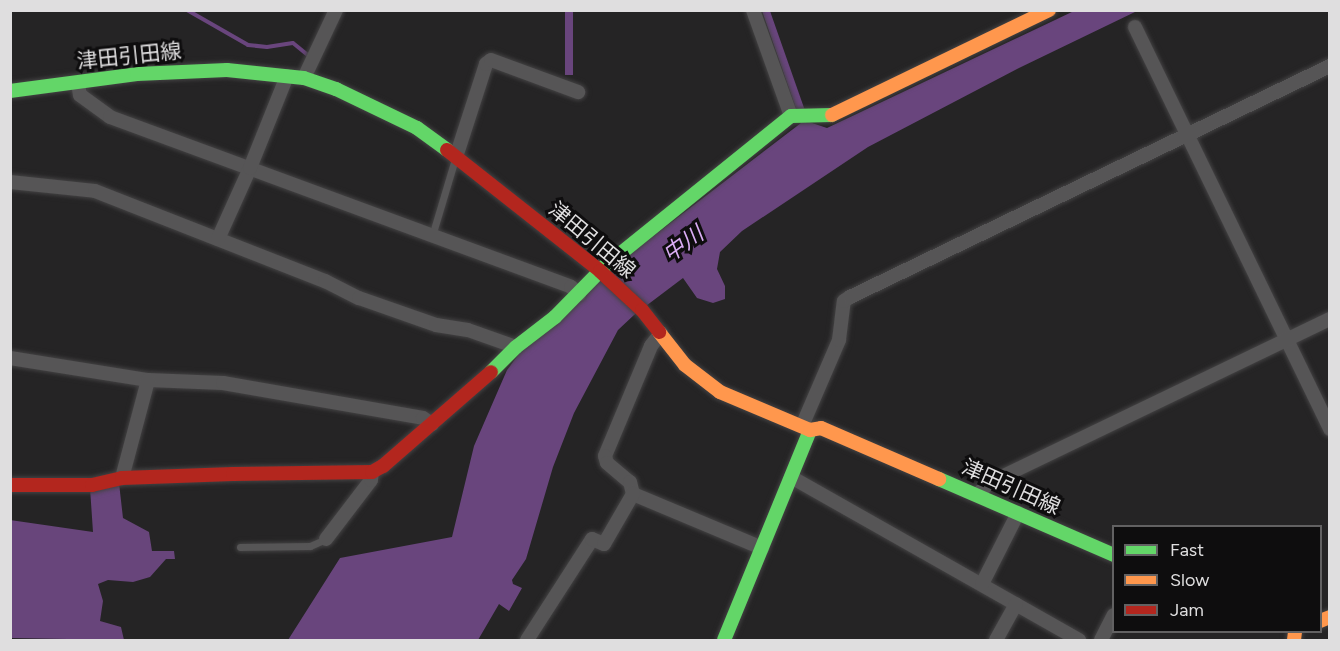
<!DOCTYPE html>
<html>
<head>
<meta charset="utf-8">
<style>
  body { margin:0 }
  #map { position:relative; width:1340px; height:651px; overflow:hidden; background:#252425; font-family:Figtree,"Noto Sans JP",sans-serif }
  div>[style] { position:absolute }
  .forest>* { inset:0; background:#68457b }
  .water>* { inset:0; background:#69457d; transform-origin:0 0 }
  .stream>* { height:4px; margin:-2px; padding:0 2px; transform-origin:2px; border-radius:2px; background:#69457d }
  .roads { filter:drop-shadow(0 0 2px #434243) drop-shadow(0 0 2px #434243) }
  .lane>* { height:7px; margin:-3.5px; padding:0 3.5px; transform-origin:3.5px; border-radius:3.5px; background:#565556 }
  .street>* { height:14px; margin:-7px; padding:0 7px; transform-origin:7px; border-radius:7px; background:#565556 }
  .fast>* { height:14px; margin:-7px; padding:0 7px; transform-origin:7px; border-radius:7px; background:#63d668 }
  .slow>* { height:14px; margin:-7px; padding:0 7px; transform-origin:7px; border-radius:7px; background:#ff974d }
  .jam>* { height:14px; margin:-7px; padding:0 7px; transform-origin:7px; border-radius:7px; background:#b3261e }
  span { translate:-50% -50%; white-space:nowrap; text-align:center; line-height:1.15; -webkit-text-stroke:6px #0e0d0e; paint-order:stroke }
  .street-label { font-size:21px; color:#dfdedf }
  .water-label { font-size:22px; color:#daadf4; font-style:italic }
  .frame { position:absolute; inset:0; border:12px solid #dfdedf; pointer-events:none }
  .legend { position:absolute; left:1112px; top:525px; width:210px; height:108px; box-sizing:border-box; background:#0e0d0e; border:2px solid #626162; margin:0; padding:8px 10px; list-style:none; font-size:18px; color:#dfdedf }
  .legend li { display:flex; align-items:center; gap:12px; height:30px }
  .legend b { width:30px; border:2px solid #626162 }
</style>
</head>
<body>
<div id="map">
  <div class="forest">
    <i style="clip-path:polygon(119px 483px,123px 518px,149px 532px,152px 551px,174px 551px,175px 559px,166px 559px,150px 577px,133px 582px,108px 580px,98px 584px,103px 601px,100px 621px,121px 627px,124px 640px,11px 638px,10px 520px,93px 532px,90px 488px)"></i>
  </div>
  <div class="water">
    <i style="left:565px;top:11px;width:8px;height:64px"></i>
    <i style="clip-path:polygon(762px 11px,770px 11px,809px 122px,827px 128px,1074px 11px,1137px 11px,1019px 68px,868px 147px,742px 231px,720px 252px,717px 269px,725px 286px,725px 299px,713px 303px,697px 298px,683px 278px,634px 315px,618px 330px,574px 413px,553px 467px,526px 559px,512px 580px,513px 584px,522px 588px,509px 611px,499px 604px,478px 640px,288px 640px,340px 558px,452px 537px,474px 446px,507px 370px,524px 347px,613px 267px,801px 123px)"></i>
  </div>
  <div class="stream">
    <i style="left:187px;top:10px;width:70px;rotate:29.8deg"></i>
    <i style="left:248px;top:45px;width:19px;rotate:6deg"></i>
    <i style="left:267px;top:47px;width:26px;rotate:-9deg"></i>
    <i style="left:293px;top:43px;width:19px;rotate:39deg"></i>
  </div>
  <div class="roads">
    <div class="lane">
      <i style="left:432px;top:236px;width:80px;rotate:-73.4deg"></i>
      <i style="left:240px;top:547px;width:70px;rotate:-0.8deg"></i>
      <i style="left:310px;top:546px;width:17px;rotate:-24deg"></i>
    </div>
    <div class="street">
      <i style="left:753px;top:10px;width:113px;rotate:70.3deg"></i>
      <i style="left:1135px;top:27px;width:447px;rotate:64.1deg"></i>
      <i style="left:304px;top:78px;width:75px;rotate:-64.8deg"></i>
      <i style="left:78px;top:83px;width:12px;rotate:81deg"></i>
      <i style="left:80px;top:95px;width:37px;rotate:36deg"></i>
      <i style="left:110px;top:117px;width:491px;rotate:20.2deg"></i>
      <i style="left:571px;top:287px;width:11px;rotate:41deg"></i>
      <i style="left:456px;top:157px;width:98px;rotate:-72.1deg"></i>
      <i style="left:486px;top:64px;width:6px;rotate:-39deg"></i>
      <i style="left:491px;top:60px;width:93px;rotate:20.2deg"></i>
      <i style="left:10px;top:182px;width:85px;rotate:6deg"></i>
      <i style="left:95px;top:191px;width:247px;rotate:21.4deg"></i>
      <i style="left:325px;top:281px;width:38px;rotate:27deg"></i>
      <i style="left:359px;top:298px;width:82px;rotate:19.3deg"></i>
      <i style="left:436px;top:325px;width:32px;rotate:9deg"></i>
      <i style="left:468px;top:330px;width:51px;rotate:19.5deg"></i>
      <i style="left:218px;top:239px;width:78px;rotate:-65.7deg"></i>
      <i style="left:250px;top:168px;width:99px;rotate:-68.1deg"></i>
      <i style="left:661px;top:333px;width:16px;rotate:128deg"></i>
      <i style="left:651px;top:346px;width:119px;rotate:112.7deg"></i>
      <i style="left:605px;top:456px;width:7px;rotate:74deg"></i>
      <i style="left:607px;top:463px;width:30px;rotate:40deg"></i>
      <i style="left:630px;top:482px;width:12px;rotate:76deg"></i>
      <i style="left:633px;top:494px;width:140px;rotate:22.7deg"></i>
      <i style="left:10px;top:358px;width:140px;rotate:9.1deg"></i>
      <i style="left:148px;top:380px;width:75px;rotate:2.3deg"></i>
      <i style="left:223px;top:383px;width:203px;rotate:9.9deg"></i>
      <i style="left:423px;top:418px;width:11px;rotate:34deg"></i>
      <i style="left:802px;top:426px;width:94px;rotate:-66.7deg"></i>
      <i style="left:839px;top:340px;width:39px;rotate:-83deg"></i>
      <i style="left:844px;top:301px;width:7px;rotate:-34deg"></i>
      <i style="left:850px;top:297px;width:533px;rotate:-25.7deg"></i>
      <i style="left:791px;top:477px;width:331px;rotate:29.5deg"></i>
      <i style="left:122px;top:478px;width:101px;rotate:-75.1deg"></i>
      <i style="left:978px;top:494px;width:16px;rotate:-45deg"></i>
      <i style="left:989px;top:483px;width:378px;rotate:-25.7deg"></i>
      <i style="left:326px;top:539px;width:74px;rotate:-52.7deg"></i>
      <i style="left:371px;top:480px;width:8px;rotate:-83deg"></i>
      <i style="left:982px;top:584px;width:80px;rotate:-63.1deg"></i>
      <i style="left:527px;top:640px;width:120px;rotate:-57.2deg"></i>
      <i style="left:592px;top:539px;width:13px;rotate:23deg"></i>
      <i style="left:604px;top:544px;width:58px;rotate:-59.9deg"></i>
      <i style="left:996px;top:640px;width:41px;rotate:-60.9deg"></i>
      <i style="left:1101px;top:640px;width:28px;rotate:-63deg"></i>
    </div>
    <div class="fast">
      <i style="left:10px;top:91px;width:128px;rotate:-7.6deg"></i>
      <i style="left:137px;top:74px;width:90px;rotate:-2.5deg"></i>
      <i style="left:227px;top:70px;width:77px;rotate:5.9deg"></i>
      <i style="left:304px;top:78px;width:34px;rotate:19deg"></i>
      <i style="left:336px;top:89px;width:90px;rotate:25.7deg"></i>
      <i style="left:417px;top:128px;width:37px;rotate:36deg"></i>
      <i style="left:491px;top:372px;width:35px;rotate:-45deg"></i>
      <i style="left:516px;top:347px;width:49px;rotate:-37.6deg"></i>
      <i style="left:555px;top:317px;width:71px;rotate:-45.6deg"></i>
      <i style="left:605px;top:266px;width:239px;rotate:-38.9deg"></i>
      <i style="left:791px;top:116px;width:41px;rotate:-1.4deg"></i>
      <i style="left:939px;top:479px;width:191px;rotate:23.5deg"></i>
      <i style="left:724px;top:640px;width:227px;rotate:-67.7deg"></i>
    </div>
    <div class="slow">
      <i style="left:832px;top:115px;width:241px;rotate:-25.8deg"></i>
      <i style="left:659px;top:332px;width:42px;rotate:51.8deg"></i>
      <i style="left:685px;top:365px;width:44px;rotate:37.6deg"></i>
      <i style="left:720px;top:392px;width:98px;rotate:22.9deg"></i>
      <i style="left:810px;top:430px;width:11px;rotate:-10deg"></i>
      <i style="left:821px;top:428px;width:129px;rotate:23.4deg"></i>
      <i style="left:1320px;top:621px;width:11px;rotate:-22deg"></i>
      <i style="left:1294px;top:640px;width:8px;rotate:-83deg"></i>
    </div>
    <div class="jam">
      <i style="left:447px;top:150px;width:195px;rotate:38.3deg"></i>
      <i style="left:600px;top:271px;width:57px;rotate:42.9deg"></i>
      <i style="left:642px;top:310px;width:28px;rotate:52deg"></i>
      <i style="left:10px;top:485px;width:82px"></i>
      <i style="left:92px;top:485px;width:31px;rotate:-13deg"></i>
      <i style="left:122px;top:478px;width:111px;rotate:-2.1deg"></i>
      <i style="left:233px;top:474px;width:139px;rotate:-0.8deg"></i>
      <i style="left:372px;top:472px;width:13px;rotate:-29deg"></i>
      <i style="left:383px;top:466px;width:143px;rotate:-41deg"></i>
    </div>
  </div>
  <div class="street-label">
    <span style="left:129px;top:56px;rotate:-6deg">津田引田線</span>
    <span style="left:592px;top:240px;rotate:40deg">津田引田線</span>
    <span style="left:1011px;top:487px;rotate:24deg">津田引田線</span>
  </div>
  <div class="water-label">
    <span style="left:683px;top:244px;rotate:-36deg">中川</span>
  </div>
  <div class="frame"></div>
  <ul class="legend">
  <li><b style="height:8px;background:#63d668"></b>Fast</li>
  <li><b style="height:8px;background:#ff974d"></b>Slow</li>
  <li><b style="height:8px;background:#b3261e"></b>Jam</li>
  </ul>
</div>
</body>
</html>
